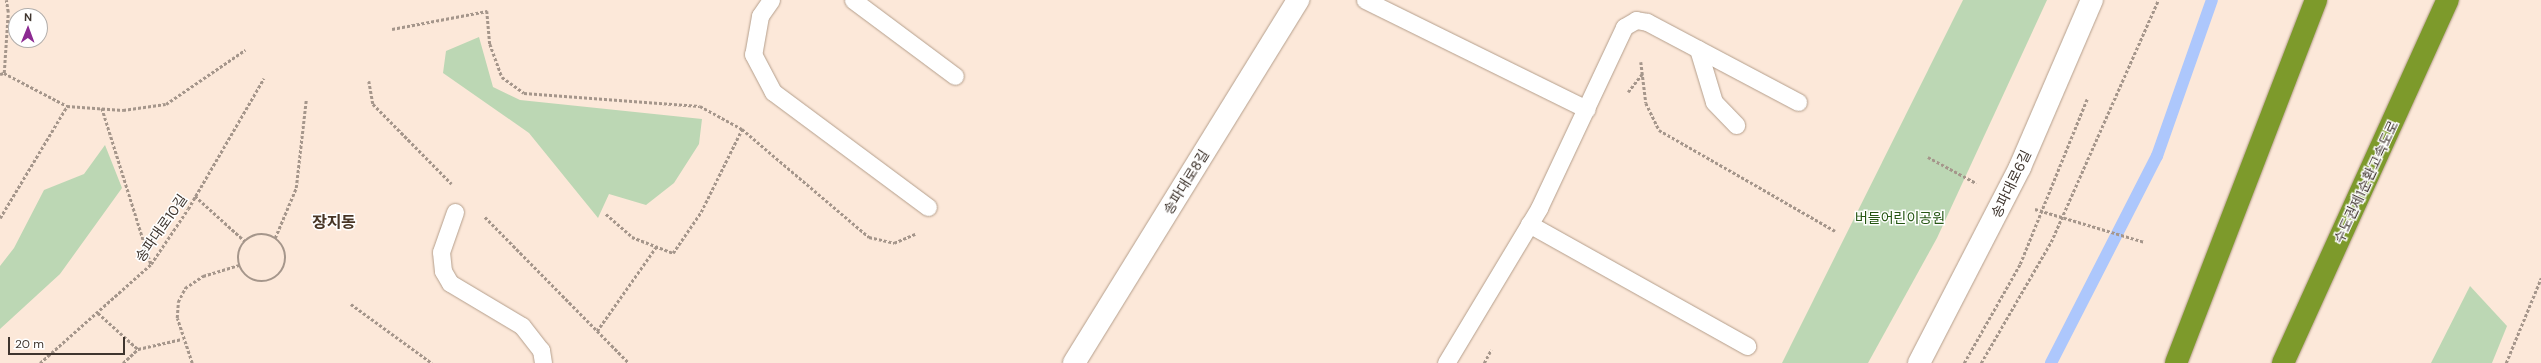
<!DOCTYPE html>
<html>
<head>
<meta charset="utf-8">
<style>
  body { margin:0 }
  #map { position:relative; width:2541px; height:363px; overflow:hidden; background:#fce8d9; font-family:"DM Sans","Noto Sans KR",sans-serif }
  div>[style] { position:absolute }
  .green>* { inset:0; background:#bcd7b4 }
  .stream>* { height:12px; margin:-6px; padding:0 6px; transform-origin:6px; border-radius:6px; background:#adc7fc }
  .path>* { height:2.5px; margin-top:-1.25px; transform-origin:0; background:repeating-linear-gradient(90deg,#a5968b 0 3px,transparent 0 5px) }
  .path>.ring { margin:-1.25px; padding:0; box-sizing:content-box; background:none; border:2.5px solid #a5968b; border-radius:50% }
  .roads { filter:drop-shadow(0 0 1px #b49e8b) drop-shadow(0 0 1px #b49e8b) }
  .service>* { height:17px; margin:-8.5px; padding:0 8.5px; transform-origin:8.5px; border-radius:8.5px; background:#fff }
  .minor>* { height:22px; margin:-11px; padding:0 11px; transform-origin:11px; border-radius:11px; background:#fff }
  .tertiary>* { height:22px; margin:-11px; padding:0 11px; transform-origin:11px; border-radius:11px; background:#fff }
  .motorway>* { height:22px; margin:-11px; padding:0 11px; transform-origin:11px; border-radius:11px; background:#7d9a2b }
  span { translate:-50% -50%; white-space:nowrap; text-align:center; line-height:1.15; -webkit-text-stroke:3px #fff; paint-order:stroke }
  .street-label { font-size:14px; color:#3f352e }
  .park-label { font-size:14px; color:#255613 }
  .quarter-label { font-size:16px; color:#473525; font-weight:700 }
  .north { position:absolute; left:8px; top:8px; width:40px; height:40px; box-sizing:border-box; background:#fff; border:1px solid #b2aeab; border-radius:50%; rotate:1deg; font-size:11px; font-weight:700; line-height:16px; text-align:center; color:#3f352e }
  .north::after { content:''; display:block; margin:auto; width:14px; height:18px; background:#8c2a92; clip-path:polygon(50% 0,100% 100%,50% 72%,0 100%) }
  .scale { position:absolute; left:8px; top:337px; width:117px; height:18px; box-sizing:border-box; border:2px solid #3f352e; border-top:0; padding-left:5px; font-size:12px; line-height:14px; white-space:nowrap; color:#3f352e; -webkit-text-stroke:3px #fff; paint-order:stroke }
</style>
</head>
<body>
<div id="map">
  <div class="green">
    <i style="clip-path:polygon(1963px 0,2047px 0,1937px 238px,1868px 363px,1782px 363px)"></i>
    <i style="clip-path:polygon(479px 37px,493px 87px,520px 100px,702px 119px,699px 144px,674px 183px,646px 205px,609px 194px,598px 218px,529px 133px,443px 73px,446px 51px)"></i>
    <i style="clip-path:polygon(105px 145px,122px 188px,60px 274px,0 329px,0 266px,14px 248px,44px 190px,84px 174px)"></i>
    <i style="clip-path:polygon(2470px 286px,2507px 326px,2492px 363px,2431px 363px)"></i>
  </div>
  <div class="stream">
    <i style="left:2051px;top:363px;width:233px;rotate:-62.9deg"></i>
    <i style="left:2157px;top:156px;width:165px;rotate:-70.6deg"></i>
  </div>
  <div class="path">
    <i style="left:392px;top:29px;width:97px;rotate:-10.7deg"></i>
    <i style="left:487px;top:11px;width:33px;rotate:85deg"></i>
    <i style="left:490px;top:44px;width:35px;rotate:70deg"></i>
    <i style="left:502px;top:77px;width:27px;rotate:36deg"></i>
    <i style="left:524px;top:93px;width:176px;rotate:4.2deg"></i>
    <i style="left:700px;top:106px;width:48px;rotate:28.7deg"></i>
    <i style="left:742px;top:129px;width:167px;rotate:40.4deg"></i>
    <i style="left:869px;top:237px;width:26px;rotate:13deg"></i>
    <i style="left:894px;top:243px;width:23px;rotate:-23deg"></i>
    <i style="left:1641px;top:62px;width:41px;rotate:83deg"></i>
    <i style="left:1646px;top:103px;width:30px;rotate:64deg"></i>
    <i style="left:1659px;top:130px;width:203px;rotate:29.8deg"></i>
    <i style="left:4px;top:73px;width:71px;rotate:27.6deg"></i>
    <i style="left:67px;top:106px;width:56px;rotate:4.1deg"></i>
    <i style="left:123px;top:110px;width:43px;rotate:-7.9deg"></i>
    <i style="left:166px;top:104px;width:96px;rotate:-34.4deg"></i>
    <i style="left:0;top:74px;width:4px;rotate:-14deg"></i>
    <i style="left:4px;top:73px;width:61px;rotate:-86.2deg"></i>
    <i style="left:8px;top:12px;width:12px;rotate:-99deg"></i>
    <i style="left:369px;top:81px;width:23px;rotate:80deg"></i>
    <i style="left:373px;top:104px;width:112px;rotate:45.4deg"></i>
    <i style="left:1628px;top:92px;width:23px;rotate:-52deg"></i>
    <i style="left:102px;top:108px;width:164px;rotate:72.6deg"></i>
    <i style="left:1928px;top:157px;width:55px;rotate:28.4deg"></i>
    <i style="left:195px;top:196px;width:67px;rotate:42deg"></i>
    <i style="left:2035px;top:209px;width:114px;rotate:16.8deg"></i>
    <i style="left:606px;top:214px;width:35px;rotate:41deg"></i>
    <i style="left:632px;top:237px;width:44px;rotate:21.3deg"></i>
    <i style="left:673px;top:253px;width:50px;rotate:-55.7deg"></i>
    <i style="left:701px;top:212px;width:93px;rotate:-63.7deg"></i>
    <i style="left:485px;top:217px;width:205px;rotate:45.4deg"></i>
    <i style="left:0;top:218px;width:131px;rotate:-59.1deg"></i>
    <i class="ring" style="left:238px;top:234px;width:45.5px;height:45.5px"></i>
    <i style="left:275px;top:238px;width:54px;rotate:-67.2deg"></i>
    <i style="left:296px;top:188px;width:89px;rotate:-83.5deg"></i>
    <i style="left:351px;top:304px;width:100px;rotate:36.1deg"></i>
    <i style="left:98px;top:313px;width:54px;rotate:42deg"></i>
    <i style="left:597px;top:331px;width:103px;rotate:-54.9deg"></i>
    <i style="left:40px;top:363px;width:149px;rotate:-41.7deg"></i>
    <i style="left:151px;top:264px;width:66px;rotate:-56.1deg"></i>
    <i style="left:188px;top:209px;width:151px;rotate:-59.9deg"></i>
    <i style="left:123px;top:363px;width:21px;rotate:-43deg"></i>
    <i style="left:138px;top:349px;width:45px;rotate:-12.8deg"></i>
    <i style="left:192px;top:363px;width:47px;rotate:-108.4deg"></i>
    <i style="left:177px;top:318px;width:16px;rotate:-86deg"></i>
    <i style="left:178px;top:302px;width:16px;rotate:-63deg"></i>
    <i style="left:185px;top:288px;width:22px;rotate:-34deg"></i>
    <i style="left:203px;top:276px;width:38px;rotate:-17deg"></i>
    <i style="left:1484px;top:363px;width:15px;rotate:-62deg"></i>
    <i style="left:1964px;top:363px;width:114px;rotate:-60.5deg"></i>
    <i style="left:2020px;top:264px;width:178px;rotate:-67.9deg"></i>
    <i style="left:1981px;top:363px;width:140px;rotate:-60deg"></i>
    <i style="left:2051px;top:242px;width:265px;rotate:-66.1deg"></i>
    <i style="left:2506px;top:363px;width:92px;rotate:-67.6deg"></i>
  </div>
  <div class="roads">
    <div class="service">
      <i style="left:771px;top:0;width:19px;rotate:125deg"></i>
      <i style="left:760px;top:16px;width:39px;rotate:100deg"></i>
      <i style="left:753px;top:54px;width:43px;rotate:62.2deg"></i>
      <i style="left:773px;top:92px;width:193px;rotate:36.6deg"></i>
      <i style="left:853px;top:0;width:127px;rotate:36.7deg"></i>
      <i style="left:1365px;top:0;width:247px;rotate:26.2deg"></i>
      <i style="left:1698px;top:49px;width:55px;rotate:73.2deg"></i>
      <i style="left:1714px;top:102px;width:32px;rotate:46deg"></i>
      <i style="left:455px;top:212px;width:42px;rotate:109.3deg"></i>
      <i style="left:441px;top:252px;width:19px;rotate:84deg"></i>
      <i style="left:443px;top:271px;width:14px;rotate:60deg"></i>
      <i style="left:450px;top:283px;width:84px;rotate:30.8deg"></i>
      <i style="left:522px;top:326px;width:31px;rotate:52deg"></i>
      <i style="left:541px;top:350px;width:13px;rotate:81deg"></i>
      <i style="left:1529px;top:224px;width:250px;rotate:29.2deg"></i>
      <i style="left:1446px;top:363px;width:181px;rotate:-59deg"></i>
      <i style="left:1539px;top:208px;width:200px;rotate:-64.8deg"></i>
      <i style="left:1624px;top:27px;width:14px;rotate:-30deg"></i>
      <i style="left:1636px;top:20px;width:11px;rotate:10deg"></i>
      <i style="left:1647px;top:22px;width:171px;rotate:27.9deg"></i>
    </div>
    <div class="minor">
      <i style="left:1919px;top:363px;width:220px;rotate:-62.7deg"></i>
      <i style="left:2020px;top:167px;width:182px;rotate:-66.7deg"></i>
    </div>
    <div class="tertiary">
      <i style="left:1074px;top:363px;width:427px;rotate:-58.3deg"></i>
    </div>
    <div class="motorway">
      <i style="left:2176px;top:363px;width:389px;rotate:-68.9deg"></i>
      <i style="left:2283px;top:363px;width:399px;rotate:-65.6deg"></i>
    </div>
  </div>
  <div class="street-label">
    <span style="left:1186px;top:182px;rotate:-58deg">송파대로8길</span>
    <span style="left:2366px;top:182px;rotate:-65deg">수도권제1순환고속도로</span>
    <span style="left:2011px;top:184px;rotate:-64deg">송파대로6길</span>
    <span style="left:161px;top:228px;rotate:-55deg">송파대로10길</span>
  </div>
  <div class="park-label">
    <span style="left:1900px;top:218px">버들어린이공원</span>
  </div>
  <div class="quarter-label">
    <span style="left:334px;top:223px">장지동</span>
  </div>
  <div class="north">N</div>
  <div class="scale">20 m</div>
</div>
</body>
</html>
